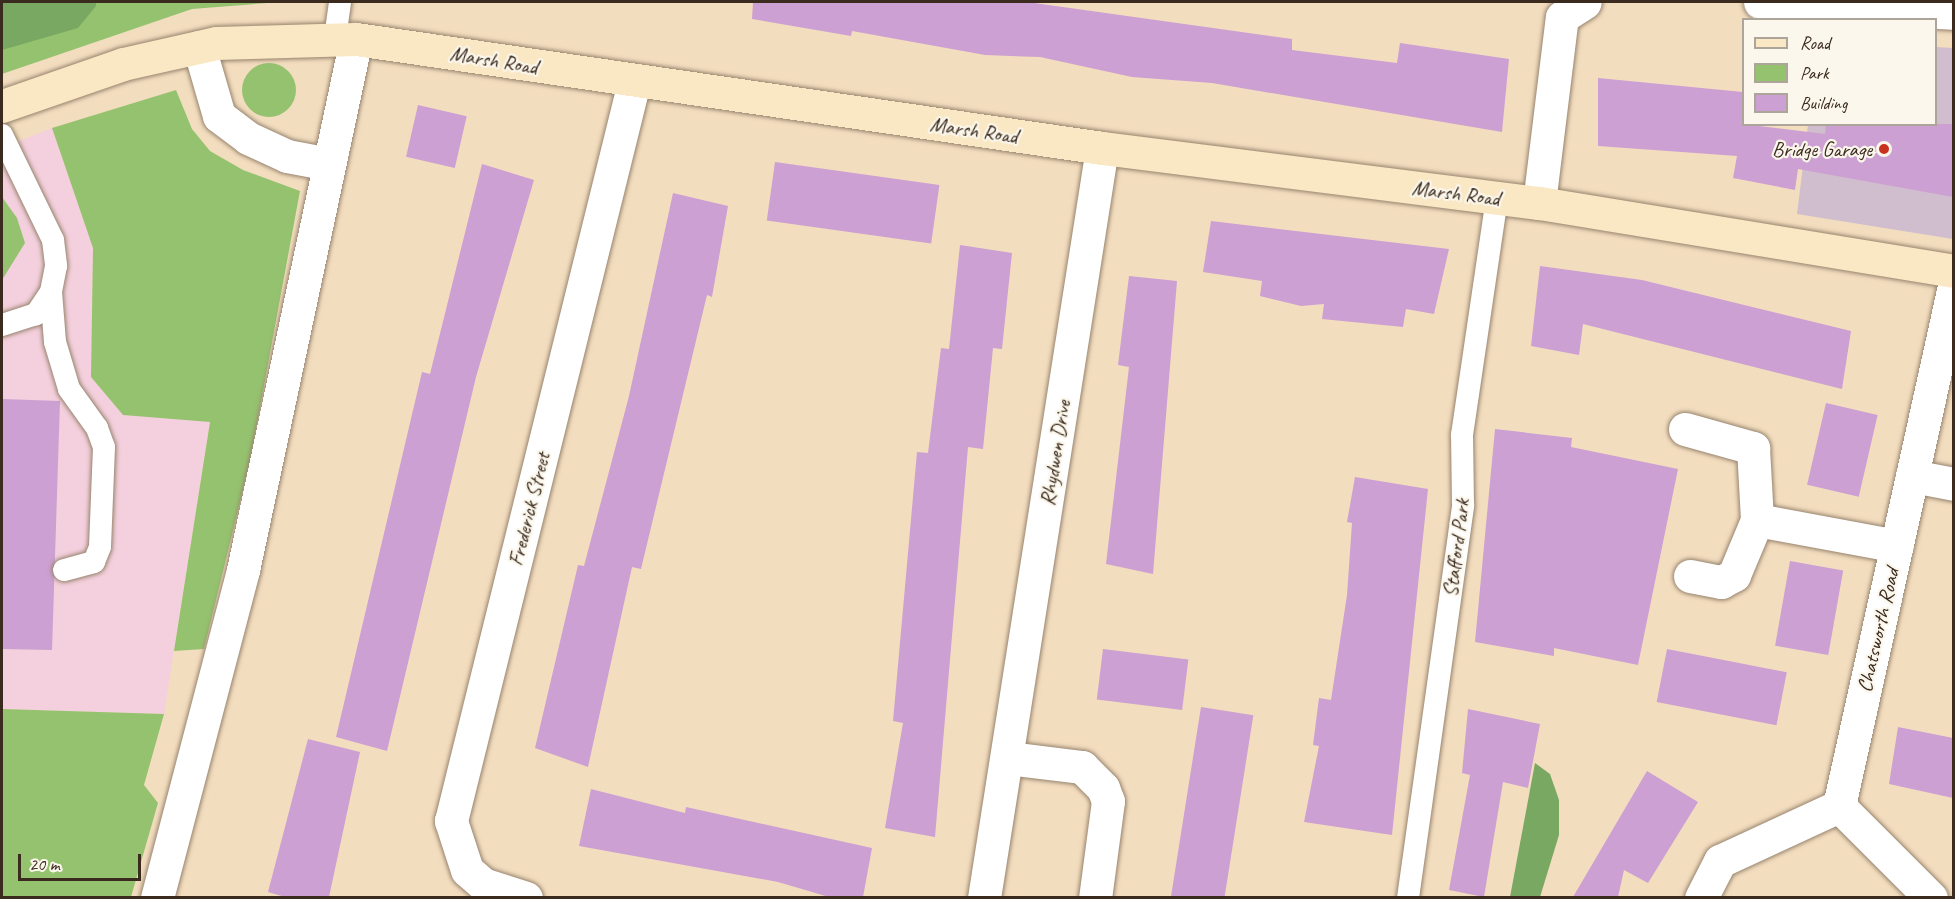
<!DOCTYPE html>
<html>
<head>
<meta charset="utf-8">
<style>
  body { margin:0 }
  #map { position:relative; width:1955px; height:899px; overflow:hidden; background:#f3ddbf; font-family:Caveat,sans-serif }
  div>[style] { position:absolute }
  .built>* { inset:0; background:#f4cfdd }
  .industrial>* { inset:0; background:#d0bdcd }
  .green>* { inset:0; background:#95c26f }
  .round { border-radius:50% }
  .forest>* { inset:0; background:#78a862 }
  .building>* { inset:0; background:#cca0d2; transform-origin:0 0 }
  .roads { filter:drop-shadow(0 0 2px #97846e) drop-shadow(0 0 2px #97846e) }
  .lane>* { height:22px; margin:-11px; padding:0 11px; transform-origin:11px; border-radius:11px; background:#fff }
  .street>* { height:33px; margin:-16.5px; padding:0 16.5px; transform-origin:16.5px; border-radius:16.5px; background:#fff }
  .secondary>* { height:33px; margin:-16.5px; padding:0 16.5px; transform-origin:16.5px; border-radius:16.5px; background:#fae7c3 }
  .dots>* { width:16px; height:16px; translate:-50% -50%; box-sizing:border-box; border:3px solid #fbf7ec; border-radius:50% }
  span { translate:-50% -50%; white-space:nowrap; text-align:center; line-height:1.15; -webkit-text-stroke:4.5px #fbf7ec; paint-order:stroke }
  .street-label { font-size:21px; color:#3b2a1e }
  .poi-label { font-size:21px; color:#3b2a1e }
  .right { translate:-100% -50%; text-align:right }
  .frame { position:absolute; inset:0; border:3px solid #3b2a1e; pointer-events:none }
  .legend { position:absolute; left:1742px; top:18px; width:195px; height:108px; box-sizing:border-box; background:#fbf7ec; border:2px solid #aea59a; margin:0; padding:8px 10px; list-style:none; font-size:18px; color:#3b2a1e }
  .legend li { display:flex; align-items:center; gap:12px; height:30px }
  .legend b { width:30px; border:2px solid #aea59a }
  .scale { position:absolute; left:18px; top:854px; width:123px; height:27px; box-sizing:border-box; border:3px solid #3b2a1e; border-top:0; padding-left:8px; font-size:18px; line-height:21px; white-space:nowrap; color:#3b2a1e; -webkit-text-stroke:4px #fbf7ec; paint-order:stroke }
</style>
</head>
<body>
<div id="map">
  <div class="built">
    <i style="clip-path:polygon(52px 128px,93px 248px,91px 377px,123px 415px,210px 421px,164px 714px,2px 709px,2px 148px)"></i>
  </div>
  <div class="industrial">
    <i style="clip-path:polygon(1936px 47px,1953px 48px,1953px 239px,1797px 214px,1808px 125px,1936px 124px)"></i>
  </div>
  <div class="green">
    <i style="clip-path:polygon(2px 2px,267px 2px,267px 3px,192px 9px,2px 74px)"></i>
    <i class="round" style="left:242px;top:63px;width:54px;height:54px"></i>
    <i style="clip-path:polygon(176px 90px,192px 129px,210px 151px,243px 170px,300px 191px,250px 461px,204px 649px,174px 651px,210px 422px,123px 415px,91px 377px,93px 248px,52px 128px)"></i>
    <i style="clip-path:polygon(2px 197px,17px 218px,25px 243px,2px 280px)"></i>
    <i style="clip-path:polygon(2px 709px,164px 714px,144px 785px,158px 803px,131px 897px,2px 897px)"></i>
  </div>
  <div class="forest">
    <i style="clip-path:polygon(2px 2px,96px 2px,96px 6px,78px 28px,2px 50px)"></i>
    <i style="clip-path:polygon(1535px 763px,1550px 774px,1559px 800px,1559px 835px,1540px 897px,1510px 897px)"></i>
  </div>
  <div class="building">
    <i style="clip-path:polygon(753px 2px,1027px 2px,1292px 39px,1292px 50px,1397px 63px,1400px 43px,1509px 59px,1502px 132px,1212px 83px,1132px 77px,1040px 57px,985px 55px,852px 31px,851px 36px,752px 19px)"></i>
    <i style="clip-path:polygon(1598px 78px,1743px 92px,1743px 124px,1825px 134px,1826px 124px,1953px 124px,1953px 197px,1798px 169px,1795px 190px,1733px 178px,1737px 156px,1598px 146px)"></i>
    <i style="left:418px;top:105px;width:50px;height:53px;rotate:13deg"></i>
    <i style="left:775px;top:162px;width:166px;height:59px;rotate:8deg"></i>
    <i style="clip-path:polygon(482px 164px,534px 180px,476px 377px,387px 751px,336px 737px,422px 372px,430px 374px)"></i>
    <i style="clip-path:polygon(673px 193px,728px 206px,712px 297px,707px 295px,641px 569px,632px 567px,588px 767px,535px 748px,578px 565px,584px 566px,629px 396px)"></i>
    <i style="clip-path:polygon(1211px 221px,1449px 249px,1434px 314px,1406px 309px,1403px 327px,1322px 319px,1324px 304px,1301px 306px,1260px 296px,1262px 281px,1203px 272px)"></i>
    <i style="clip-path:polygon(960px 245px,1012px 253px,1002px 349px,993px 348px,983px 449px,968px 447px,935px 837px,885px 828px,903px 723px,893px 721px,917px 452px,928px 453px,941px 348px,949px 349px)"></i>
    <i style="clip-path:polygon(1540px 266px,1642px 280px,1851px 331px,1842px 389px,1583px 324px,1579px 355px,1531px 346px)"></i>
    <i style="clip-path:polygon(1129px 276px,1177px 281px,1153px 574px,1106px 564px,1129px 367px,1118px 365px)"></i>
    <i style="clip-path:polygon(2px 399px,60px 401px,52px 650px,2px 649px)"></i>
    <i style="left:1826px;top:403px;width:53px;height:84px;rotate:13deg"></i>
    <i style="clip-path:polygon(1495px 429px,1572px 438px,1571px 447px,1678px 469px,1638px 665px,1554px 648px,1554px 656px,1475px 642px)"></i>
    <i style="clip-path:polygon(1355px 477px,1428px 489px,1392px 835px,1304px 822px,1319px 746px,1313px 745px,1319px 698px,1331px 700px,1347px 595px,1352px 523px,1347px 522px)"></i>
    <i style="left:1790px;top:561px;width:54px;height:86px;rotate:10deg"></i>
    <i style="left:1103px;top:649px;width:86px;height:51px;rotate:7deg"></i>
    <i style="left:1667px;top:649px;width:122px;height:54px;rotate:11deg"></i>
    <i style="left:1201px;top:707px;width:53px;height:192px;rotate:9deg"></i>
    <i style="clip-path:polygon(1468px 709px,1540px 724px,1528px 788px,1503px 782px,1484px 897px,1449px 890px,1470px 775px,1462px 773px)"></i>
    <i style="clip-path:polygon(1898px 727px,1953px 738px,1953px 798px,1889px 784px)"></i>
    <i style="clip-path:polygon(308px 739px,360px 752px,329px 897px,285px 897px,268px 892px)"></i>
    <i style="clip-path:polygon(1647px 771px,1698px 802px,1648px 883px,1624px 870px,1618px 897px,1573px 897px)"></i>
    <i style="clip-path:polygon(591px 789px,685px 813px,686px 807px,872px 848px,863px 897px,829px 897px,778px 882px,579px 846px)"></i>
  </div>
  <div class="roads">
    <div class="lane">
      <i style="left:335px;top:38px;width:36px;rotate:-82deg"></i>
      <i style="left:2px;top:135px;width:117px;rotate:64.1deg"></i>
      <i style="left:53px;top:240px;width:26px;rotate:83deg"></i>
      <i style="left:56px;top:266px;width:26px;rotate:101deg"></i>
      <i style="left:51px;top:292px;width:27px;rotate:124deg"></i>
      <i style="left:36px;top:314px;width:36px;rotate:162deg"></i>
      <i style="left:51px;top:292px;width:50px;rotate:85.4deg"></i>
      <i style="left:55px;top:342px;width:49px;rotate:73.4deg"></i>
      <i style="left:69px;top:389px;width:48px;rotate:54.3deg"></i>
      <i style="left:97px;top:428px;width:20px;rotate:70deg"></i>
      <i style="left:104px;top:447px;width:100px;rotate:92.3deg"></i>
      <i style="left:100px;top:547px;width:16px;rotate:112deg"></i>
      <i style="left:94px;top:562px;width:31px;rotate:165deg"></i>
      <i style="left:1408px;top:898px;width:397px;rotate:-82deg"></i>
      <i style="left:1463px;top:505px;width:70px;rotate:-90.8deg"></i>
      <i style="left:1462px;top:435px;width:240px;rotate:-81.6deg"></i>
    </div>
    <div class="street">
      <i style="left:1760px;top:2px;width:194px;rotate:3.2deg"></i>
      <i style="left:199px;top:47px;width:72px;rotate:73.8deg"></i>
      <i style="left:219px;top:116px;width:36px;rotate:37deg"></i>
      <i style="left:248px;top:138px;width:43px;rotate:24.8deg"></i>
      <i style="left:287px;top:156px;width:43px;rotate:10.8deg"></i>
      <i style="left:1539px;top:203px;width:187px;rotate:-83deg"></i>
      <i style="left:1562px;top:17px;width:27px;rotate:-33deg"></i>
      <i style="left:1685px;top:429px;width:71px;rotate:15.6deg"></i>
      <i style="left:1753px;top:448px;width:72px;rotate:86.8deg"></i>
      <i style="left:1757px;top:520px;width:142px;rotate:10.5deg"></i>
      <i style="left:1912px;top:476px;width:43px;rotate:10.8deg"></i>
      <i style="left:1690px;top:576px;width:32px;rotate:11deg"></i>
      <i style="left:1721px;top:582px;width:15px;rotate:-28deg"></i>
      <i style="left:1734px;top:575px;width:60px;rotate:-67.3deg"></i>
      <i style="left:1008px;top:758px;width:75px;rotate:6.9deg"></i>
      <i style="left:1082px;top:767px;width:30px;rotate:45deg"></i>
      <i style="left:1103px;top:788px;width:14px;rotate:69deg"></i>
      <i style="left:1108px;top:801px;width:98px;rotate:97.6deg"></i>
      <i style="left:1839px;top:806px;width:130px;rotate:45deg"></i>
      <i style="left:157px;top:898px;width:339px;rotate:-75.3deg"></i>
      <i style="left:243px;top:570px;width:543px;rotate:-77.99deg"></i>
      <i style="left:526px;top:898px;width:45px;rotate:-162deg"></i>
      <i style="left:483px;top:884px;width:21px;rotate:-139deg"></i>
      <i style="left:467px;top:870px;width:52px;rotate:-108.1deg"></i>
      <i style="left:451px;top:821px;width:761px;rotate:-76.09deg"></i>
      <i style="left:984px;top:898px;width:759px;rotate:-81.06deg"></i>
      <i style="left:1701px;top:898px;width:42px;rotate:-62.8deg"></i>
      <i style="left:1720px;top:861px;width:131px;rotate:-24.8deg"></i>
      <i style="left:1839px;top:806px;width:533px;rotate:-77.53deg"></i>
    </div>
    <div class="secondary">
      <i style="left:2px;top:106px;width:128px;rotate:-19.1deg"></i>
      <i style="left:123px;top:64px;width:95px;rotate:-12.7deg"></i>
      <i style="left:216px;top:43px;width:140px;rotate:-1.6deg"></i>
      <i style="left:356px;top:39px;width:754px;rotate:8.31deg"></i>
      <i style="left:1102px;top:148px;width:440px;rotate:7.2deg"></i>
      <i style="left:1539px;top:203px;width:421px;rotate:9.3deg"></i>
    </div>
  </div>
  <div class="dots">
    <i style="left:1884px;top:149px;background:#c8321e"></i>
  </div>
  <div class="street-label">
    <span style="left:494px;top:60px;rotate:9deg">Marsh Road</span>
    <span style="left:974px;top:130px;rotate:8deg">Marsh Road</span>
    <span style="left:1456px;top:193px;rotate:7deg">Marsh Road</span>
    <span style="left:1055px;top:453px;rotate:-81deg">Rhydwen Drive</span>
    <span style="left:529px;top:509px;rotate:-76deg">Frederick Street</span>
    <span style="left:1456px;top:548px;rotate:-83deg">Stafford Park</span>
    <span style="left:1878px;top:630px;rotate:-77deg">Chatsworth Road</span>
  </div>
  <div class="poi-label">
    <span class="right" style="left:1872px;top:149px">Bridge Garage</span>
  </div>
  <div class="frame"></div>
  <ul class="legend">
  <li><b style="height:8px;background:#fae7c3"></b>Road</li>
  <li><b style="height:16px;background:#95c26f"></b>Park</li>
  <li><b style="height:16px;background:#cca0d2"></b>Building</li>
  </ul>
  <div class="scale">20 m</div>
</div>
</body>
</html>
